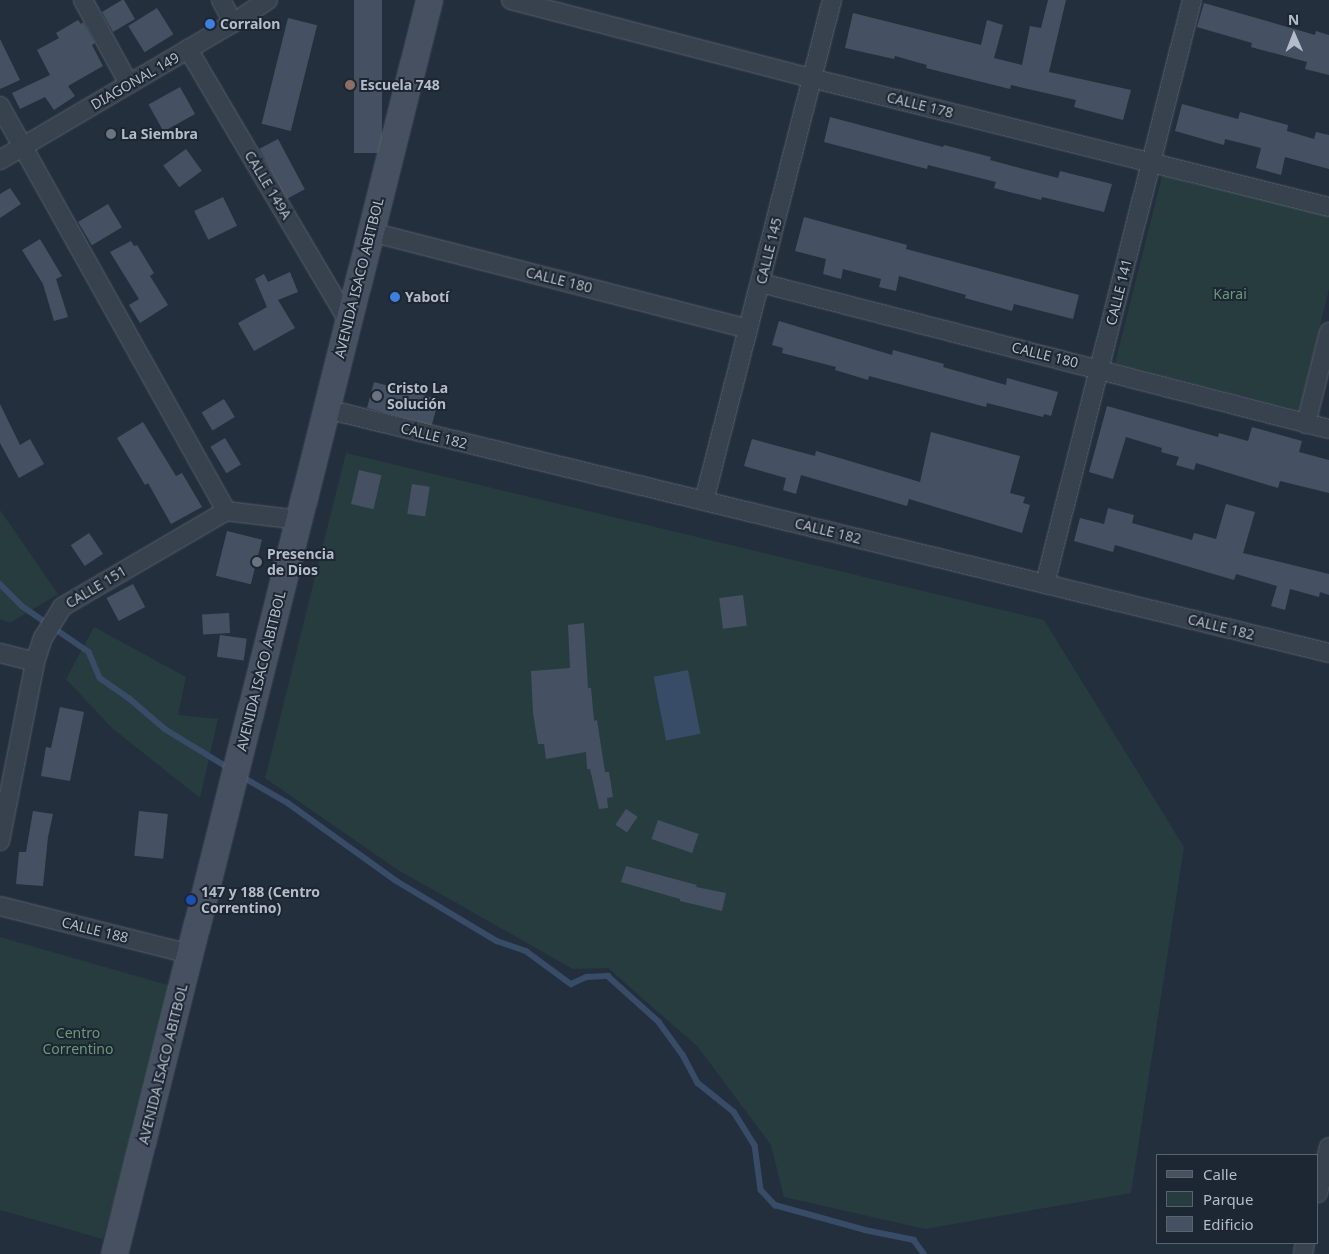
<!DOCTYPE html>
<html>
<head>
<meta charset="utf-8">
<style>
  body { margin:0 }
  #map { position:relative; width:1329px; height:1254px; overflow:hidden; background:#242f3e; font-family:"Noto Sans",sans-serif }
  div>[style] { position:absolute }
  .green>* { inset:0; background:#263c3f }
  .water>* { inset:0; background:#394c67; transform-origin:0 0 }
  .stream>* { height:5.5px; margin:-2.75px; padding:0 2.75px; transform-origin:2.75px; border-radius:2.75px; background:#394c67 }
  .building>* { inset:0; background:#455162; transform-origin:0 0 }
  .roads { filter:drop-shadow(0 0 1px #565f6c) drop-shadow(0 0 1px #565f6c) }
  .minor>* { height:18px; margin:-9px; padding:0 9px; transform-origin:9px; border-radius:9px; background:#38414e }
  .secondary>* { height:25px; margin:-12.5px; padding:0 12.5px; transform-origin:12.5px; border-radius:12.5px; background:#465061 }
  .dots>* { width:14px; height:14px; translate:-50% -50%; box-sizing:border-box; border:2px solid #1d2633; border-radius:50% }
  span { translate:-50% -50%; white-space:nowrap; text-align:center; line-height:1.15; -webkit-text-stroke:4px #1d2633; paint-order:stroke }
  .poi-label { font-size:14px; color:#b4bcc9; font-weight:700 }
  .left { translate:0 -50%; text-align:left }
  .street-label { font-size:14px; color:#b4bcc9 }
  .park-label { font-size:14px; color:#6b9a76 }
  .legend { position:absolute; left:1156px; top:1154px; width:162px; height:90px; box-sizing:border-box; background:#1d2633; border:1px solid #59626f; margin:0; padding:6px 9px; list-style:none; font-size:15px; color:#b4bcc9 }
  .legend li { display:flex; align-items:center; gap:10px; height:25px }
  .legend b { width:25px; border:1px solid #59626f }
  .north { position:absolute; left:1269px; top:10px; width:50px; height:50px; -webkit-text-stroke:4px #1d2633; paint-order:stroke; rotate:359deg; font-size:14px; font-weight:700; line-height:20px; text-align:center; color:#b4bcc9 }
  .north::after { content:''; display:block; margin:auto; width:18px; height:22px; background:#b4bcc9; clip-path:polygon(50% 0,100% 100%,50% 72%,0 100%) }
</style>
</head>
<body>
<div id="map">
  <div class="green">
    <i style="clip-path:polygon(1162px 176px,1329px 215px,1329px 289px,1299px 410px,1115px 363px)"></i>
    <i style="clip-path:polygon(346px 453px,1044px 620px,1184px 847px,1131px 1193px,925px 1229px,784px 1197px,771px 1145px,698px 1047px,608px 968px,573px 969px,398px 870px,265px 778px)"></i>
    <i style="clip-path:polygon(0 510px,58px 594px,10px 623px,0 619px)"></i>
    <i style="clip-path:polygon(94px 627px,186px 677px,178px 715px,218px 719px,200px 798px,112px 728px,66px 679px)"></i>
    <i style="clip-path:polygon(0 937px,175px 987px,103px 1239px,0 1210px)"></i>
  </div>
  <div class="water">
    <i style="left:688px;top:670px;width:65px;height:35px;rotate:79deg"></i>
  </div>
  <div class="stream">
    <i style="left:0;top:584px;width:31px;rotate:45deg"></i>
    <i style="left:22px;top:606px;width:81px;rotate:34.5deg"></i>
    <i style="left:89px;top:652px;width:28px;rotate:67deg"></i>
    <i style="left:100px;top:678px;width:35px;rotate:35deg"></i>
    <i style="left:129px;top:698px;width:48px;rotate:40.7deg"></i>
    <i style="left:165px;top:729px;width:75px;rotate:31.4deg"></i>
    <i style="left:241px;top:776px;width:54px;rotate:29.9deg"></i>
    <i style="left:288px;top:803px;width:132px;rotate:35.7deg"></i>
    <i style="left:395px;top:880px;width:119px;rotate:30.9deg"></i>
    <i style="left:497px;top:941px;width:31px;rotate:19deg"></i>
    <i style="left:526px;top:951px;width:56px;rotate:36.3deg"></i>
    <i style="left:571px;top:984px;width:17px;rotate:-24deg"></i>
    <i style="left:587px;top:977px;width:21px;rotate:-3deg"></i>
    <i style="left:608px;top:976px;width:69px;rotate:42deg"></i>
    <i style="left:659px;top:1022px;width:41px;rotate:54deg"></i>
    <i style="left:683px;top:1055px;width:32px;rotate:62deg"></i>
    <i style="left:698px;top:1083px;width:46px;rotate:38.9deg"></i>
    <i style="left:734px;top:1112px;width:39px;rotate:58deg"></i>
    <i style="left:755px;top:1145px;width:45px;rotate:82.4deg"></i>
    <i style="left:761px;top:1190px;width:21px;rotate:47deg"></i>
    <i style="left:775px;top:1205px;width:93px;rotate:15.5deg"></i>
    <i style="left:865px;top:1230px;width:50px;rotate:11.5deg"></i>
    <i style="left:914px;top:1240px;width:17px;rotate:54deg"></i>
  </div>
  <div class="building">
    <i style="clip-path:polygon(122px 0,124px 0,135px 19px,113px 32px,102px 12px)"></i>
    <i style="left:354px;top:0;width:28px;height:153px"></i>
    <i style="clip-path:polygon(1048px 0,1066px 0,1049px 72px,1131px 90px,1123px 120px,1074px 107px,1076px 100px,1011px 85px,1010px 89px,926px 68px,927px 65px,895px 56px,894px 59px,845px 48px,853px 13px,981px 45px,987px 20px,1003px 25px,994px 58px,1022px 65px,1030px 26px,1041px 28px)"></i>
    <i style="clip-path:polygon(1204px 3px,1315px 35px,1316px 31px,1329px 35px,1329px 75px,1305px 69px,1307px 62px,1251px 47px,1252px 43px,1197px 27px)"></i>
    <i style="left:157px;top:8px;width:31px;height:34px;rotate:58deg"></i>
    <i style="left:288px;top:18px;width:30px;height:109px;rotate:14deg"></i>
    <i style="clip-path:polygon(78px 20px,81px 24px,83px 22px,95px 43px,92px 45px,103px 66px,68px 86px,75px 96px,54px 110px,45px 97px,20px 109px,12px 93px,50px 75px,37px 50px,59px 38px,56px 33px)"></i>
    <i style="clip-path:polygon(0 39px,20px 80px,0 89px)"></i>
    <i style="left:180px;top:87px;width:31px;height:36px;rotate:61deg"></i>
    <i style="clip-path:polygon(1182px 104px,1238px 119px,1240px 112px,1288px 125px,1287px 131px,1314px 139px,1316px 132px,1329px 135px,1329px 169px,1285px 157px,1281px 175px,1256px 168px,1261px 148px,1225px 139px,1224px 145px,1175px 131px)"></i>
    <i style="clip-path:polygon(830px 117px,943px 147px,944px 145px,991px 157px,990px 160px,1058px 178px,1060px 171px,1112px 184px,1104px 212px,1042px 197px,1041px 200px,994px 188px,996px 182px,928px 165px,927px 169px,824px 142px)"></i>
    <i style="left:278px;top:139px;width:57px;height:21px;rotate:62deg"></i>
    <i style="left:186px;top:149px;width:27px;height:28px;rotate:54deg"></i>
    <i style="clip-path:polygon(10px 188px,21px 204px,0 218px,0 194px)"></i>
    <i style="left:223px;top:197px;width:32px;height:32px;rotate:64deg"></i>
    <i style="left:108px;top:204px;width:27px;height:35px;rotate:59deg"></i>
    <i style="clip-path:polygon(804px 217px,907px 245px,906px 249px,1079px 295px,1073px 319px,1014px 304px,1012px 311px,965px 298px,966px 295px,899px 276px,896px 291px,879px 287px,881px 279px,843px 269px,841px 279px,823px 274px,826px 259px,795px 251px)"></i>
    <i style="clip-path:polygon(40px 239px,62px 276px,56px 279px,68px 317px,54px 321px,43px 284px,22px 250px)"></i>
    <i style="clip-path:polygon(131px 241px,134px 246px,137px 245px,154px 273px,150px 276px,168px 305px,140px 323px,129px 305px,139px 299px,110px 252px)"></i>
    <i style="clip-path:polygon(290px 272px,298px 292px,278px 300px,295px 328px,254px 351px,238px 323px,267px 307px,255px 279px,264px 274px,268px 282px)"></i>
    <i style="clip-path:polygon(779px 321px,892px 355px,893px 350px,944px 364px,943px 367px,1006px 385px,1007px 378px,1058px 392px,1051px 416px,1044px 414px,1043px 417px,987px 403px,986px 407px,869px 376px,868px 380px,835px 370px,836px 367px,782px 353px,783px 348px,772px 345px)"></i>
    <i style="left:374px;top:382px;width:67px;height:27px;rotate:15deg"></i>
    <i style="left:224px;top:399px;width:21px;height:26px;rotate:59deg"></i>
    <i style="clip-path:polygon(0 404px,20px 445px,30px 439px,44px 464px,19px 478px,0 443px)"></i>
    <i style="clip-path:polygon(1107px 406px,1218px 437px,1219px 433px,1248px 441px,1252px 427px,1302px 441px,1299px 452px,1329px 460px,1329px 493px,1280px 481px,1278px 488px,1196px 463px,1194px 470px,1176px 465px,1179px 457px,1161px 452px,1162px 448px,1126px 437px,1113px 479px,1089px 472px)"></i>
    <i style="clip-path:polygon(143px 422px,176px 476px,182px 473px,202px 507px,171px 524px,148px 483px,145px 485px,117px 438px)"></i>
    <i style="clip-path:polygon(931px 432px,1020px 456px,1010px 493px,1025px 497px,1023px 503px,1030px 505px,1022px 533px,909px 499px,907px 506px,801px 475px,796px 494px,783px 490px,786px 478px,744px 466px,752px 439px,815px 456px,816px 451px,920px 482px)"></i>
    <i style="left:225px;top:438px;width:31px;height:17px;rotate:59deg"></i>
    <i style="left:359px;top:470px;width:23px;height:35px;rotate:13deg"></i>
    <i style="left:412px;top:484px;width:18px;height:30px;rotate:9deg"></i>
    <i style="clip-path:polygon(1226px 504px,1255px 512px,1243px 553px,1329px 574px,1329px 595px,1320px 592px,1319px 597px,1290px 589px,1285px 610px,1271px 606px,1277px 586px,1236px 574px,1234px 580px,1115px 545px,1113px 552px,1074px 541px,1080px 518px,1104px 524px,1108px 508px,1134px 515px,1132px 523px,1192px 540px,1194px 533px,1216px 539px)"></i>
    <i style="left:227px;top:531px;width:36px;height:46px;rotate:14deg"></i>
    <i style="left:89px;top:533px;width:25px;height:22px;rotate:56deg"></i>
    <i style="left:133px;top:584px;width:26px;height:30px;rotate:62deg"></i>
    <i style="left:743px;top:595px;width:31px;height:24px;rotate:83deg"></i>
    <i style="left:229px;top:613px;width:20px;height:27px;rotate:87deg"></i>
    <i style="clip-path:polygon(584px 623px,588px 688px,591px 688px,594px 721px,597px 720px,605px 772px,609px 772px,613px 797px,607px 798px,608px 808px,599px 809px,590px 769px,587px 769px,586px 752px,546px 759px,544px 744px,538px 744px,533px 713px,531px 671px,570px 668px,568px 625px)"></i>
    <i style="left:220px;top:635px;width:27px;height:22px;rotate:8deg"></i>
    <i style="clip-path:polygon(60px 707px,84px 712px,70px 781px,41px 776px,46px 747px,51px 748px)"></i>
    <i style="left:626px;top:809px;width:14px;height:19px;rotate:34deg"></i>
    <i style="clip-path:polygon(33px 811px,53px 814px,48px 837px,43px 886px,16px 884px,19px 852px,26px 852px)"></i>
    <i style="left:139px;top:811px;width:29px;height:45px;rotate:6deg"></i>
    <i style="left:658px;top:820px;width:43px;height:20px;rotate:19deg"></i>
    <i style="clip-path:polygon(626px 866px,697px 885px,696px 887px,726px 893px,722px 911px,680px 901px,680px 899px,621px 882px)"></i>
  </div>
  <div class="roads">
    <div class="minor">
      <i style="left:83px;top:0;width:96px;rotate:61.3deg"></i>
      <i style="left:221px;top:0;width:26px;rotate:62deg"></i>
      <i style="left:511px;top:0;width:310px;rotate:14.6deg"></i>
      <i style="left:811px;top:78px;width:534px;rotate:13.98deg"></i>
      <i style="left:188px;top:49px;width:316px;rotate:59.5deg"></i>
      <i style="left:0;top:106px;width:464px;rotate:60.8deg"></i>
      <i style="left:0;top:160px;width:270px;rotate:-30.5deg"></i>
      <i style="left:233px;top:23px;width:42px;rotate:-33.3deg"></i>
      <i style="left:371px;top:232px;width:389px;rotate:14.4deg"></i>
      <i style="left:761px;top:283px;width:586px;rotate:14.42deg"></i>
      <i style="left:326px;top:409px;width:1032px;rotate:13.67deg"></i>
      <i style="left:1306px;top:424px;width:95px;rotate:-76deg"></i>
      <i style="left:704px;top:501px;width:517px;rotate:-75.67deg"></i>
      <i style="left:1045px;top:584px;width:602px;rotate:-75.87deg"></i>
      <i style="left:0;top:653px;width:36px;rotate:14deg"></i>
      <i style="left:0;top:841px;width:182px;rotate:-78.9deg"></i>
      <i style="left:35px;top:662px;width:25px;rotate:-72deg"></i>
      <i style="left:43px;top:638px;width:36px;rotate:-58deg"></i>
      <i style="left:62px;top:607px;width:190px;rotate:-30.3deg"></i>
      <i style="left:226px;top:511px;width:74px;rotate:7deg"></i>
      <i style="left:0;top:906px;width:196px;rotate:14.2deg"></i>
      <i style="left:1318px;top:1193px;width:47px;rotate:-76.6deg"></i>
      <i style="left:1303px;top:1254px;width:11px;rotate:-80deg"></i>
    </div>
    <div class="secondary">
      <i style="left:114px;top:1254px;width:1293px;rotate:-75.9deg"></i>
    </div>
  </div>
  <div class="dots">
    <i style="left:210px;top:24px;background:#3f7fe0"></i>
    <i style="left:350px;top:85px;background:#8d6e63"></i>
    <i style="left:111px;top:134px;background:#6b7280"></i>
    <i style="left:395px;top:297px;background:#3f7fe0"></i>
    <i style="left:377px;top:396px;background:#6b7280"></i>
    <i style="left:257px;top:562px;background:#6b7280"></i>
    <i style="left:191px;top:900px;background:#1a4fb4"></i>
  </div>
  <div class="poi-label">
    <span class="left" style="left:220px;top:24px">Corralon</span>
    <span class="left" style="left:360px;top:85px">Escuela 748</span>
    <span class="left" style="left:121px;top:134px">La Siembra</span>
    <span class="left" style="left:405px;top:297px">Yabotí</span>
    <span class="left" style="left:387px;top:396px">Cristo La<br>Solución</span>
    <span class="left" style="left:267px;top:562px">Presencia<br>de Dios</span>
    <span class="left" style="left:201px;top:900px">147 y 188 (Centro<br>Correntino)</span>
  </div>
  <div class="street-label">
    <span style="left:135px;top:81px;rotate:-30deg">DIAGONAL 149</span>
    <span style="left:920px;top:105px;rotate:14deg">CALLE 178</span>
    <span style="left:268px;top:185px;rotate:59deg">CALLE 149A</span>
    <span style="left:769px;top:251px;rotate:-76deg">CALLE 145</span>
    <span style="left:359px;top:278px;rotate:-76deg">AVENIDA ISACO ABITBOL</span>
    <span style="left:559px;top:280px;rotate:14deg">CALLE 180</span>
    <span style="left:1119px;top:292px;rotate:-76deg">CALLE 141</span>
    <span style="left:1045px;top:355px;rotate:14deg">CALLE 180</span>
    <span style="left:434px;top:436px;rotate:14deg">CALLE 182</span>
    <span style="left:828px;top:531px;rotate:14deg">CALLE 182</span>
    <span style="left:96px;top:587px;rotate:-31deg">CALLE 151</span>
    <span style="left:1221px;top:627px;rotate:14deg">CALLE 182</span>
    <span style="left:261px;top:671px;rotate:-76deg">AVENIDA ISACO ABITBOL</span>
    <span style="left:95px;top:930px;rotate:14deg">CALLE 188</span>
    <span style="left:163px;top:1064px;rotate:-76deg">AVENIDA ISACO ABITBOL</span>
  </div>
  <div class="park-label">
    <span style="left:1230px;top:294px">Karai</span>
    <span style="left:78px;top:1041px">Centro<br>Correntino</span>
  </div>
  <ul class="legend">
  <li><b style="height:6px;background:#465061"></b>Calle</li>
  <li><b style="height:14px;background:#263c3f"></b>Parque</li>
  <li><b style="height:14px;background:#455162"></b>Edificio</li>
  </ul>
  <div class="north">N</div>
</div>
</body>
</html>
